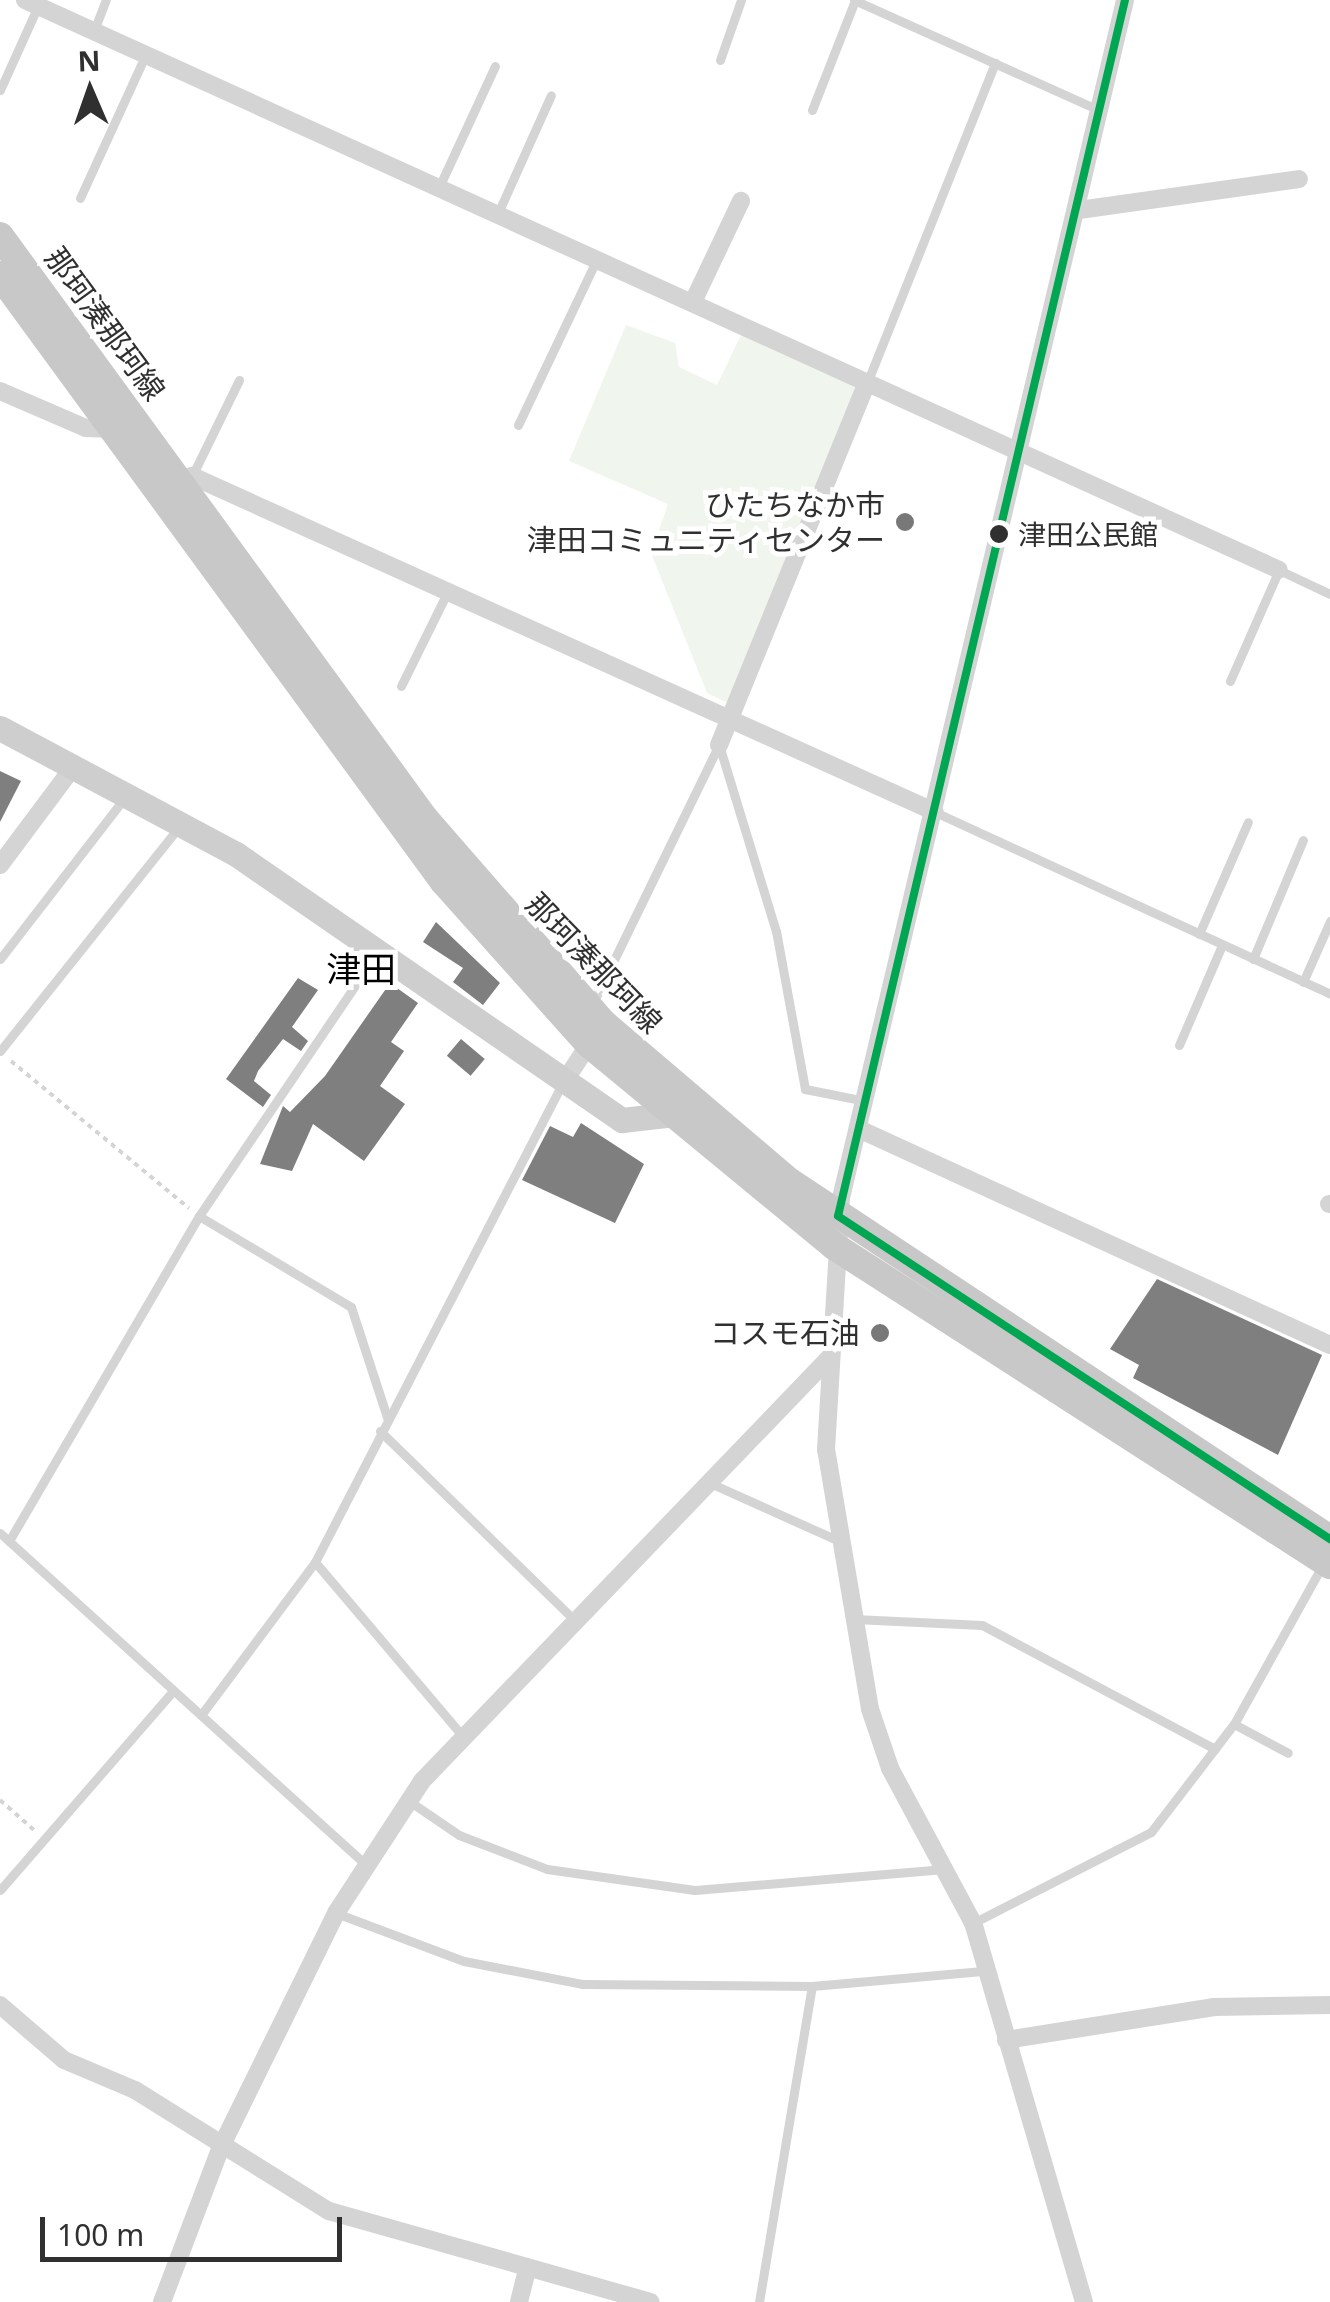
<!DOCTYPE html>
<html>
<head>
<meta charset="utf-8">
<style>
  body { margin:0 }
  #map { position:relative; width:1330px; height:2302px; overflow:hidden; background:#fff; font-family:"Noto Sans","Noto Sans JP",sans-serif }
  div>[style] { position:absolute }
  .green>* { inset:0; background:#f0f5ed }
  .building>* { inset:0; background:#7f7f7f; transform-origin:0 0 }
  .path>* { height:4px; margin-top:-2px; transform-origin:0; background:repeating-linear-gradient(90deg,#d4d4d4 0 5px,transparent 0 10px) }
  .lane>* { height:9px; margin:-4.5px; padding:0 4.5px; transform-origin:4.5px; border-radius:4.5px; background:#d4d4d4 }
  .street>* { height:18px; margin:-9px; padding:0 9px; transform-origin:9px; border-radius:9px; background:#d4d4d4 }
  .secondary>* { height:25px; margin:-12.5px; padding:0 12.5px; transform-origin:12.5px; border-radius:12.5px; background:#cecece }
  .primary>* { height:28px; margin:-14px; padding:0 14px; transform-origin:14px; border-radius:14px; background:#c8c8c8 }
  .bus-1>* { height:8px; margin:-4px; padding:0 4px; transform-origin:4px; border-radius:4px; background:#00a651 }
  .dots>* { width:28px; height:28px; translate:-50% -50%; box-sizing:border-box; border:5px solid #fff; border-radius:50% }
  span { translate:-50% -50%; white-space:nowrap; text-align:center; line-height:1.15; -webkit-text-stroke:10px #fff; paint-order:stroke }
  .bus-label { font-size:28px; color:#303030 }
  .left { translate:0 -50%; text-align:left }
  .street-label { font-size:30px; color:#303030 }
  .poi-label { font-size:30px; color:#303030 }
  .right { translate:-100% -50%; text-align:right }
  .quarter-label { font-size:35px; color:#000 }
  .north { position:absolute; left:40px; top:40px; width:100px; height:100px; -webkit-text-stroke:8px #fff; paint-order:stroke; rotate:358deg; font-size:28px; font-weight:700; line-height:40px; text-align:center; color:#303030 }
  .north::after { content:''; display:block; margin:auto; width:35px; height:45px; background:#303030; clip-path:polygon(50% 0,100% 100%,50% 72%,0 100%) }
  .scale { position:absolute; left:40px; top:2217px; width:302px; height:45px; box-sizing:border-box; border:5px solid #303030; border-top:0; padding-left:12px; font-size:30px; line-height:35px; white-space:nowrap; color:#303030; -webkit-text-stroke:8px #fff; paint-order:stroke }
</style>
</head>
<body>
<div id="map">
  <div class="green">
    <i style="clip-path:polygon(626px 325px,675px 343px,679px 367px,717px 385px,742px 333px,859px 381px,730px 704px,707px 693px,651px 553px,668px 504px,569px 461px)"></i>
  </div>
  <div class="building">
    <i style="clip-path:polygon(0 771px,21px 781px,0 822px)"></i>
    <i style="clip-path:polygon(436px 922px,500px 983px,483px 1005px,453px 982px,463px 968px,423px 942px)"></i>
    <i style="clip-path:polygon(298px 978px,318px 990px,292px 1027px,308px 1041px,301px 1051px,283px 1039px,258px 1071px,254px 1081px,271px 1095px,263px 1107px,226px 1079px)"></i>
    <i style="clip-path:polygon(390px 983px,418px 1003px,391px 1042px,404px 1051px,380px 1086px,405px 1104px,364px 1161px,313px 1124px,292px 1171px,260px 1164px,283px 1106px,290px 1112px,325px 1076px)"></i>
    <i style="left:461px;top:1039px;width:31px;height:22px;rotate:40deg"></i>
    <i style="clip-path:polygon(581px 1123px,644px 1164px,615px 1223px,522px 1180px,550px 1126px,573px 1137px)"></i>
    <i style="clip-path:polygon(1157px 1279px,1322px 1355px,1278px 1455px,1133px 1378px,1139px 1365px,1110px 1349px)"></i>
  </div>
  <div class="path">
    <i style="left:11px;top:1061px;width:231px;rotate:39.6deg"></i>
    <i style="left:0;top:1800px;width:45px;rotate:41.4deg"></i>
  </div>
  <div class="lane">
    <i style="left:854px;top:0;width:269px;rotate:24.2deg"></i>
    <i style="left:95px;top:28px;width:30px;rotate:-69deg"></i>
    <i style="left:720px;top:60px;width:64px;rotate:-70.7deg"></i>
    <i style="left:0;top:90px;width:92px;rotate:-65.7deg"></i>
    <i style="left:812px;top:110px;width:118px;rotate:-68.6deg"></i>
    <i style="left:440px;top:185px;width:131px;rotate:-65.2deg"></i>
    <i style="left:80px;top:198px;width:158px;rotate:-65.4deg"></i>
    <i style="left:498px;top:213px;width:129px;rotate:-65.8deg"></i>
    <i style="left:867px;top:383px;width:345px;rotate:-68.2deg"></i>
    <i style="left:518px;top:425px;width:182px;rotate:-64.6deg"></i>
    <i style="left:192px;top:476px;width:107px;rotate:-63.9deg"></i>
    <i style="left:1230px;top:681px;width:121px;rotate:-66.2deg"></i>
    <i style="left:1279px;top:570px;width:56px;rotate:25.2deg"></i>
    <i style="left:401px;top:686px;width:104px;rotate:-63.7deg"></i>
    <i style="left:719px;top:745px;width:195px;rotate:73deg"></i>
    <i style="left:776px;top:931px;width:161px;rotate:79.6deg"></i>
    <i style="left:805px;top:1089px;width:61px;rotate:11.3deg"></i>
    <i style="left:935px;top:812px;width:435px;rotate:24.7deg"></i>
    <i style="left:1199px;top:934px;width:122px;rotate:-66.4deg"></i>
    <i style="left:0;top:959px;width:205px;rotate:-52.3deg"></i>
    <i style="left:1253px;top:959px;width:129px;rotate:-67.2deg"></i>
    <i style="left:1303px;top:982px;width:67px;rotate:-66.1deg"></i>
    <i style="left:591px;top:1007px;width:292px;rotate:-64deg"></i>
    <i style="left:1179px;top:1045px;width:109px;rotate:-66.7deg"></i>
    <i style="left:0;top:1051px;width:287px;rotate:-51.4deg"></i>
    <i style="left:199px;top:1216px;width:177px;rotate:30.9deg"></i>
    <i style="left:351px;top:1307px;width:116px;rotate:71.9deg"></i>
    <i style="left:380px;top:1431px;width:267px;rotate:44.2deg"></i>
    <i style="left:710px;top:1483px;width:139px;rotate:24.2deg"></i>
    <i style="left:0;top:1533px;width:493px;rotate:42.2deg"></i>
    <i style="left:9px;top:1541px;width:376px;rotate:-59.7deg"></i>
    <i style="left:199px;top:1216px;width:315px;rotate:-55.9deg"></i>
    <i style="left:315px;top:1562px;width:226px;rotate:49.7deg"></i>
    <i style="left:854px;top:1619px;width:128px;rotate:2.7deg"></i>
    <i style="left:982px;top:1625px;width:264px;rotate:28deg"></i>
    <i style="left:201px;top:1715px;width:191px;rotate:-53.3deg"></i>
    <i style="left:315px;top:1562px;width:538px;rotate:-62.67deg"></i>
    <i style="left:1234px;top:1724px;width:61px;rotate:28.2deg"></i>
    <i style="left:409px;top:1801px;width:60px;rotate:34.2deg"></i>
    <i style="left:459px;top:1835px;width:94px;rotate:21.1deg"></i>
    <i style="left:547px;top:1869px;width:149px;rotate:8.1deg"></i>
    <i style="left:695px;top:1890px;width:250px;rotate:-4.8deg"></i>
    <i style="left:0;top:1890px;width:261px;rotate:-49deg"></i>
    <i style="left:336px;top:1913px;width:137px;rotate:20.6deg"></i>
    <i style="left:464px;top:1961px;width:120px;rotate:11deg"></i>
    <i style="left:582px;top:1984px;width:230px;rotate:0.5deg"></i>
    <i style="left:973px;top:1923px;width:200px;rotate:-27.1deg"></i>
    <i style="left:1151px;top:1832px;width:136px;rotate:-52.5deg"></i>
    <i style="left:1234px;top:1724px;width:181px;rotate:-60.9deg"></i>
    <i style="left:759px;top:2302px;width:320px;rotate:-80.5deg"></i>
    <i style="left:812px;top:1986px;width:174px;rotate:-5deg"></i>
  </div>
  <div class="street">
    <i style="left:25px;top:0;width:1377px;rotate:24.44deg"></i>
    <i style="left:1079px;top:210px;width:222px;rotate:-8deg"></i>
    <i style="left:693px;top:302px;width:112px;rotate:-64.6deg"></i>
    <i style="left:0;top:391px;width:94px;rotate:23.3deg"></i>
    <i style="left:86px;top:428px;width:26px;rotate:2deg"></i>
    <i style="left:179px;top:481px;width:14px;rotate:-21deg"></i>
    <i style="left:192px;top:476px;width:815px;rotate:24.33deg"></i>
    <i style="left:719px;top:745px;width:391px;rotate:-67.8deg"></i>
    <i style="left:0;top:865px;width:124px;rotate:-53.2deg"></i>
    <i style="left:564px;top:1082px;width:45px;rotate:-56.7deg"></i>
    <i style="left:861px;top:1130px;width:516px;rotate:24.63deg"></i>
    <i style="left:1329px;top:1204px;width:1px"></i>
    <i style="left:0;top:2005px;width:84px;rotate:40.7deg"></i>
    <i style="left:64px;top:2060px;width:77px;rotate:22.9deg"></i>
    <i style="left:135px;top:2090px;width:229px;rotate:32deg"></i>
    <i style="left:329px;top:2211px;width:334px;rotate:15.8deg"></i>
    <i style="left:1006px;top:2040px;width:211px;rotate:-9deg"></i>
    <i style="left:1214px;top:2007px;width:116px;rotate:-1deg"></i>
    <i style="left:162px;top:2302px;width:164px;rotate:-69.2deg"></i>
    <i style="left:220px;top:2149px;width:263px;rotate:-63.8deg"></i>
    <i style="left:336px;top:1913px;width:158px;rotate:-56.9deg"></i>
    <i style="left:422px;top:1781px;width:587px;rotate:-46.1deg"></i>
    <i style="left:519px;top:2302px;width:34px;rotate:-76deg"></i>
    <i style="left:1084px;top:2302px;width:395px;rotate:-106.3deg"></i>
    <i style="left:973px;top:1923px;width:176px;rotate:-118.2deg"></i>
    <i style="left:890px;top:1768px;width:62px;rotate:-108.7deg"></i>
    <i style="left:870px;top:1709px;width:263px;rotate:-99.6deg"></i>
    <i style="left:826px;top:1450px;width:252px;rotate:-86.6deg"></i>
    <i style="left:841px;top:1198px;width:1231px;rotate:-76.66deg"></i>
  </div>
  <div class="secondary">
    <i style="left:0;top:728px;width:268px;rotate:28.1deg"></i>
    <i style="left:236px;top:854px;width:469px;rotate:34.6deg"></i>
    <i style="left:622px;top:1120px;width:44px;rotate:-6.5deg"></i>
  </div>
  <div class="primary">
    <i style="left:0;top:236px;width:721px;rotate:53.91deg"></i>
    <i style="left:425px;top:819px;width:271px;rotate:48.9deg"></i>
    <i style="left:603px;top:1023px;width:245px;rotate:40.4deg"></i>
    <i style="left:790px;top:1182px;width:647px;rotate:33.47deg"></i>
    <i style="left:0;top:275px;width:752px;rotate:53.82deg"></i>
    <i style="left:444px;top:882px;width:217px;rotate:48.2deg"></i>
    <i style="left:589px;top:1044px;width:318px;rotate:39.5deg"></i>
    <i style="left:834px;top:1246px;width:590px;rotate:32.75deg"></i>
  </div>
  <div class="bus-1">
    <i style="left:1125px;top:0;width:1249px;rotate:103.28deg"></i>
    <i style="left:838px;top:1216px;width:589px;rotate:33.29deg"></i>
  </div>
  <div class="dots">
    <i style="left:905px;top:522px;background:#787878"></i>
    <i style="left:999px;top:534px;background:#303030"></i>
    <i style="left:880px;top:1333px;background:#787878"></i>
  </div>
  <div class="bus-label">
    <span class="left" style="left:1018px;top:534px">津田公民館</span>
  </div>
  <div class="street-label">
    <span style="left:105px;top:324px;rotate:54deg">那珂湊那珂線</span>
    <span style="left:594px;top:963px;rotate:46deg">那珂湊那珂線</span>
  </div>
  <div class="poi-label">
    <span class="right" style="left:885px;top:522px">ひたちなか市<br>津田コミュニティセンター</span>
    <span class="right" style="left:860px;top:1333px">コスモ石油</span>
  </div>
  <div class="quarter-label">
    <span style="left:361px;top:969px">津田</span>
  </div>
  <div class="north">N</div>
  <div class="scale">100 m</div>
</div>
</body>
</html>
